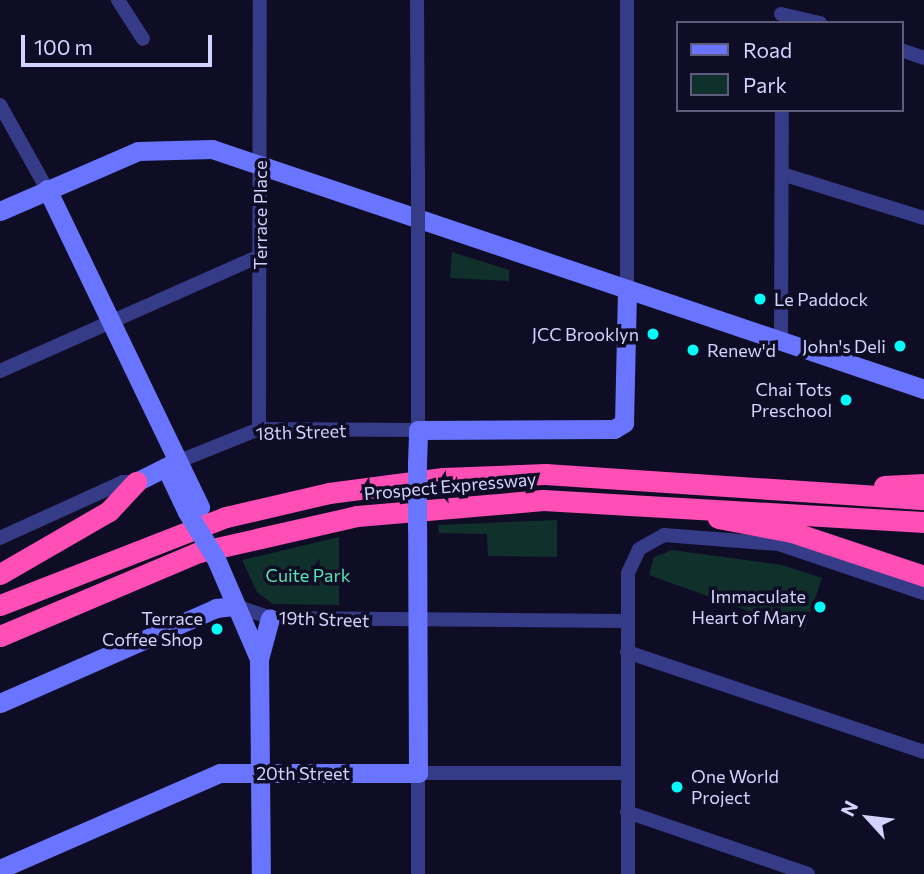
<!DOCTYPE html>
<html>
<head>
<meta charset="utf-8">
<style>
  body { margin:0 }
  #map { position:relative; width:924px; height:874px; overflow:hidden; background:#0f0d26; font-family:Commissioner,sans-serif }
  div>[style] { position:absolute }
  .green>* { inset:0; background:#10302c }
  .street>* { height:14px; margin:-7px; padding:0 7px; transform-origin:7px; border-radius:7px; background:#363b88 }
  .secondary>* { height:19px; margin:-9.5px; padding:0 9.5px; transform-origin:9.5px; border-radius:9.5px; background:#6a75ff }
  .highway>* { height:21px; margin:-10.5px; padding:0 10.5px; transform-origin:10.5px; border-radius:10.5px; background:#ff4eb5 }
  .street-bridge>* { height:14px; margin:-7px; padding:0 7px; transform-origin:7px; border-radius:7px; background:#363b88 }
  .secondary-bridge>* { height:19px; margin:-9.5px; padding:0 9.5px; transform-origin:9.5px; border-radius:9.5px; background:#6a75ff }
  .dots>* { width:19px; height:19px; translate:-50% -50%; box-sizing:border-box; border:4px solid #0f0d26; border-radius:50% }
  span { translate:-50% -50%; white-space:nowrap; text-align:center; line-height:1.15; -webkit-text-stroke:7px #0f0d26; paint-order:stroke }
  .street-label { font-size:18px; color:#d3d3ff }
  .poi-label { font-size:18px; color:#d3d3ff }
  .left { translate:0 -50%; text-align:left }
  .right { translate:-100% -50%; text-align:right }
  .park-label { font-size:18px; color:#57e6b4 }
  .legend { position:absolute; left:676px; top:21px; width:228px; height:91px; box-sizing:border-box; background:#0f0d26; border:2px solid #5d5c7d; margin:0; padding:9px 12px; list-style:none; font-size:21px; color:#d3d3ff }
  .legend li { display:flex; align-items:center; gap:14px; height:35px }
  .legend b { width:35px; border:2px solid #5d5c7d }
  .north { position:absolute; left:833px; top:783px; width:70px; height:70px; -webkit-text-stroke:5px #0f0d26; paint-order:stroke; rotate:297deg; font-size:19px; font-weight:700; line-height:28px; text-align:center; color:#d3d3ff }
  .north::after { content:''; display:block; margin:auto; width:24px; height:32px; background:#d3d3ff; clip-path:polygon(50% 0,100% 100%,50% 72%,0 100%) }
  .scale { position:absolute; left:21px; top:35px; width:191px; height:32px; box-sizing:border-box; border:4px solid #d3d3ff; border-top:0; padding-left:9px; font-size:21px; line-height:24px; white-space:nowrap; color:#d3d3ff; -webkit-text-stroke:5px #0f0d26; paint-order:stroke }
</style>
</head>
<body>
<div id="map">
  <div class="green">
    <i style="clip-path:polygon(452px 252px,509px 270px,509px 281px,450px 278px)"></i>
    <i style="clip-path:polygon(557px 520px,557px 557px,488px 556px,487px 534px,439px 533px,438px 525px)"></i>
    <i style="clip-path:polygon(339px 537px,339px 605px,273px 604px,257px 592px,242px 560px)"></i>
    <i style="clip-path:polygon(672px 550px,782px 565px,822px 578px,804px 631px,649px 575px,654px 557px)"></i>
  </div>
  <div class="street">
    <i style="left:118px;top:0;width:46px;rotate:57.3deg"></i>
    <i style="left:417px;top:0;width:170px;rotate:89.7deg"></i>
    <i style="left:781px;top:14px;width:40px;rotate:13deg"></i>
    <i style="left:901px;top:50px;width:24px;rotate:19deg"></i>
    <i style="left:0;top:105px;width:96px;rotate:60.8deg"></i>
    <i style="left:782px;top:174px;width:149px;rotate:17.2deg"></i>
    <i style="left:627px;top:289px;width:289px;rotate:-90deg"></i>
    <i style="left:781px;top:341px;width:231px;rotate:-89.8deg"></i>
    <i style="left:0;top:371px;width:284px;rotate:-23.9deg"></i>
    <i style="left:259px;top:429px;width:429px;rotate:-89.9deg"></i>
    <i style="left:177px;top:462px;width:88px;rotate:-21.9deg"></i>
    <i style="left:259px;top:429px;width:159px;rotate:0.4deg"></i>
    <i style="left:418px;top:430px;width:174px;rotate:-90deg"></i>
    <i style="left:0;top:538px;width:135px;rotate:-24.5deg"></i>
    <i style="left:123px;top:482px;width:13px"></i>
    <i style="left:236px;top:606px;width:36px;rotate:19deg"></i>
    <i style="left:270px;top:618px;width:357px;rotate:0.5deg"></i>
    <i style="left:627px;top:652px;width:313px;rotate:18.6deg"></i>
    <i style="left:627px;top:812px;width:191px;rotate:18.9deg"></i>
    <i style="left:418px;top:874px;width:101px;rotate:-90deg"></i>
    <i style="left:418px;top:773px;width:209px"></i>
    <i style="left:628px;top:874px;width:301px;rotate:-90deg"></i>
    <i style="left:628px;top:573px;width:26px;rotate:-65deg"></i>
    <i style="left:639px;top:549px;width:29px;rotate:-29deg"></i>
    <i style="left:664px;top:535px;width:115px;rotate:4.5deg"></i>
    <i style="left:779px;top:544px;width:153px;rotate:18.7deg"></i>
  </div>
  <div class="secondary">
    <i style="left:47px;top:189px;width:353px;rotate:64.3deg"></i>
    <i style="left:0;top:211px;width:150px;rotate:-23.5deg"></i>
    <i style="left:138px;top:151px;width:74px;rotate:-1.5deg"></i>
    <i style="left:212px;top:149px;width:751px;rotate:18.63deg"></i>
    <i style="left:417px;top:463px;width:33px;rotate:-88deg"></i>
    <i style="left:418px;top:430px;width:196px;rotate:-0.3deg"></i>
    <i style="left:614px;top:429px;width:12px;rotate:-31deg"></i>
    <i style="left:624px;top:423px;width:134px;rotate:-88.7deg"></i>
    <i style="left:168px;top:472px;width:44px;rotate:64.6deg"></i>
    <i style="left:136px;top:482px;width:45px;rotate:-26.6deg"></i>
    <i style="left:216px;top:559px;width:109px;rotate:66.7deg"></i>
    <i style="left:259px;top:659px;width:215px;rotate:89.5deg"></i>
    <i style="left:259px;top:659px;width:42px;rotate:-75deg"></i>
    <i style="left:0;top:703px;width:236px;rotate:-23.7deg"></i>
    <i style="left:216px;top:608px;width:20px;rotate:-6deg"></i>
    <i style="left:0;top:869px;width:240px;rotate:-23.6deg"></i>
    <i style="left:220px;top:773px;width:198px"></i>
    <i style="left:418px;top:773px;width:246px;rotate:-90.2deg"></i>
  </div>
  <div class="highway">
    <i style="left:884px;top:486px;width:40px;rotate:-2.9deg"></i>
    <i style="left:718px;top:518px;width:75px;rotate:10.7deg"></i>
    <i style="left:792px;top:532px;width:139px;rotate:18.4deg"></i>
    <i style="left:0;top:574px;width:126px;rotate:-30deg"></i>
    <i style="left:109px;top:511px;width:40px;rotate:-47deg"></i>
    <i style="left:0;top:605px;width:243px;rotate:-21.3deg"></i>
    <i style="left:226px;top:517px;width:106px;rotate:-13.1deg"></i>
    <i style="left:329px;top:493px;width:115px;rotate:-7.5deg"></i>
    <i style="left:443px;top:478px;width:102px;rotate:-2.2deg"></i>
    <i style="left:545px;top:474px;width:380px;rotate:3.8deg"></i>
    <i style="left:0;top:636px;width:216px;rotate:-22.9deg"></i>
    <i style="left:199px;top:552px;width:162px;rotate:-12.8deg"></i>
    <i style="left:357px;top:516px;width:187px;rotate:-4.9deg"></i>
    <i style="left:543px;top:500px;width:382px;rotate:3.3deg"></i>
  </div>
  <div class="street-bridge">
    <i style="left:418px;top:170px;width:86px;rotate:90deg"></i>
  </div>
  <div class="secondary-bridge">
    <i style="left:417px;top:463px;width:64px;rotate:90deg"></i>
    <i style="left:187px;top:512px;width:55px;rotate:58.3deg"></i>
  </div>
  <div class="dots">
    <i style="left:760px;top:299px;background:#00fefd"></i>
    <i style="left:653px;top:334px;background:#00fefd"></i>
    <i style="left:900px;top:346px;background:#00fefd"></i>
    <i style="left:693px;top:350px;background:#00fefd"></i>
    <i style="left:846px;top:400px;background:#00fefd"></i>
    <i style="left:820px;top:607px;background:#00fefd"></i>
    <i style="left:217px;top:629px;background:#00fefd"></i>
    <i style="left:677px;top:787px;background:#00fefd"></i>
  </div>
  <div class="street-label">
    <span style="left:260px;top:215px;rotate:-90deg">Terrace Place</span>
    <span style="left:301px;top:432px;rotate:-2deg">18th Street</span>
    <span style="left:450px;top:486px;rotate:-5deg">Prospect Expressway</span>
    <span style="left:324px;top:619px;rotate:2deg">19th Street</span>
    <span style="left:303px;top:773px">20th Street</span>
  </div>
  <div class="poi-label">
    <span class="left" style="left:774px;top:299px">Le Paddock</span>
    <span class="right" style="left:639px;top:334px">JCC Brooklyn</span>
    <span class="right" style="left:886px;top:346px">John's Deli</span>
    <span class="left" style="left:707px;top:350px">Renew'd</span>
    <span class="right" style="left:832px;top:400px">Chai Tots<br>Preschool</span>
    <span class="right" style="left:806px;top:607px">Immaculate<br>Heart of Mary</span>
    <span class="right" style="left:203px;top:629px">Terrace<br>Coffee Shop</span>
    <span class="left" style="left:691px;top:787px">One World<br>Project</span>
  </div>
  <div class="park-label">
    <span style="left:308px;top:575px">Cuite Park</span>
  </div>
  <ul class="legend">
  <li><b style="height:9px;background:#6a75ff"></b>Road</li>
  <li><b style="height:19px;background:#10302c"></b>Park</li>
  </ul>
  <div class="north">N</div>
  <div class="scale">100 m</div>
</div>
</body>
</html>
